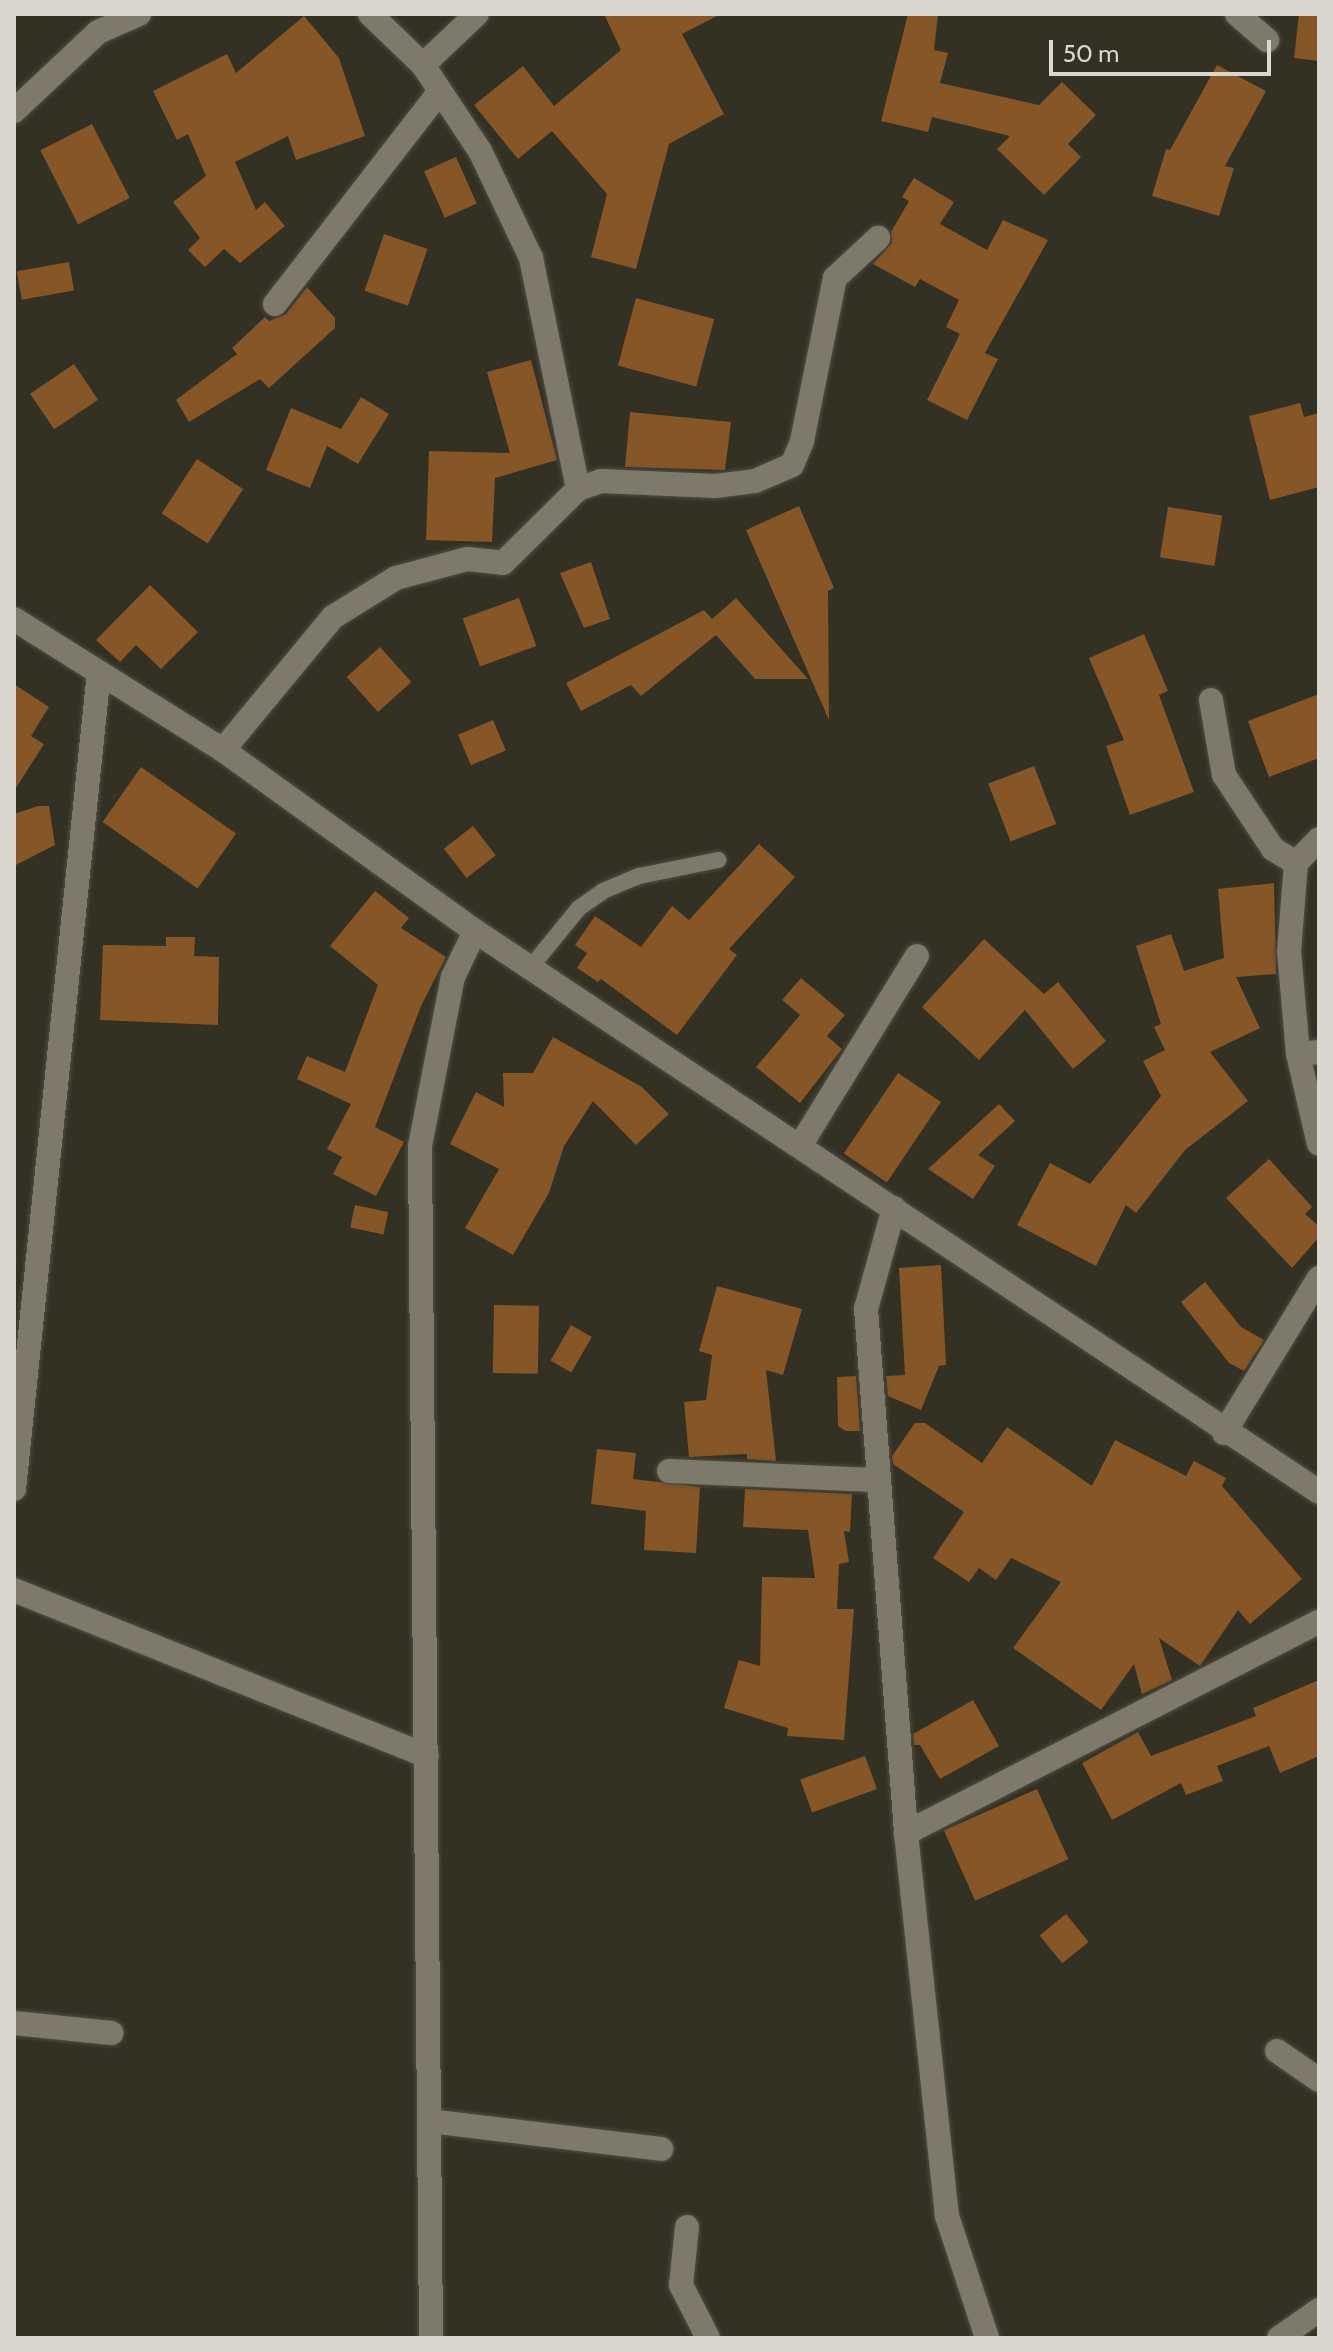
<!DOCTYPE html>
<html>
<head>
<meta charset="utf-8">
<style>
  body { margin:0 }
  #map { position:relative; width:1333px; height:2352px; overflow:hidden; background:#333024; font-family:Cabin,sans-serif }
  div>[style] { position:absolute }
  .building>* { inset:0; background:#865626; transform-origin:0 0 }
  .roads { filter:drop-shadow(0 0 2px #504d43) drop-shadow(0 0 2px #504d43) }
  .service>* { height:16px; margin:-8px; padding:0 8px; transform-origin:8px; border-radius:8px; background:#7d796b }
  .minor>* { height:24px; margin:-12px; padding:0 12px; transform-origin:12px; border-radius:12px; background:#7d796b }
  .secondary>* { height:24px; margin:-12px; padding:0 12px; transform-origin:12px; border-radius:12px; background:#7d796b }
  span { translate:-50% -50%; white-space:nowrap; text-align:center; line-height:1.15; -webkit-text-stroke:8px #333024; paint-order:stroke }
  .frame { position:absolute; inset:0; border:16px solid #d9d7cf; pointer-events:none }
  .scale { position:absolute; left:1049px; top:40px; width:222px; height:36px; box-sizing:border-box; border:4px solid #d9d7cf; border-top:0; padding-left:10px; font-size:24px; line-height:28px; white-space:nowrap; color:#d9d7cf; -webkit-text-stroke:6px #333024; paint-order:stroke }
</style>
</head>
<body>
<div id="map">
  <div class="building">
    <i style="clip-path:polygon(604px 14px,721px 14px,682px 34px,724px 114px,669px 144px,636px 269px,591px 257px,607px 194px,552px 131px,518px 159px,474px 105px,523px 66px,554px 106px,621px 50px)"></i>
    <i style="clip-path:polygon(908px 14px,938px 14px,934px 50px,948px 53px,940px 83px,1039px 105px,1062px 82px,1096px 115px,1068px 144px,1081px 157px,1044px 195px,997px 149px,1010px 136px,932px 117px,928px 132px,881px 121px)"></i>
    <i style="clip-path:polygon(1299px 14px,1319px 14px,1319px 61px,1294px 58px)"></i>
    <i style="clip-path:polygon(304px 16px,339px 58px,365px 136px,296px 160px,288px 136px,235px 162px,256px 210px,265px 202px,285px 226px,240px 263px,224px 249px,205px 267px,188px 250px,200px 238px,173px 202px,206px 176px,188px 134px,177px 140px,153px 91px,227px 54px,236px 73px)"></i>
    <i style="clip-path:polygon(1217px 65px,1266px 91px,1225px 166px,1234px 168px,1219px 216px,1152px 196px,1166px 149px,1170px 150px)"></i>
    <i style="left:92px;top:124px;width:83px;height:58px;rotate:63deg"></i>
    <i style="left:456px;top:157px;width:51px;height:35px;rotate:66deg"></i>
    <i style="clip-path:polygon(914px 178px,954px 202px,940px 224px,987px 250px,1003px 220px,1048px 240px,985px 353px,998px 359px,967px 420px,927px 400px,960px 334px,946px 327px,959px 300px,920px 279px,915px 287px,873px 264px,892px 243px,891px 232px,909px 201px,902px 197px)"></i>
    <i style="left:384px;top:234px;width:46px;height:60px;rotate:19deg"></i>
    <i style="left:69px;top:262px;width:29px;height:53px;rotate:80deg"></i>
    <i style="clip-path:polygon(307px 287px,335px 318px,335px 328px,269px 388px,260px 379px,189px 422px,176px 400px,237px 354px,232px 348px,265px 317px,269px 321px,286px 314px)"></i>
    <i style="left:636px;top:298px;width:81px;height:70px;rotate:15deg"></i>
    <i style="clip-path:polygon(531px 360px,557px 460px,495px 478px,492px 542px,426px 540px,429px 451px,510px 453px,487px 372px)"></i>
    <i style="left:74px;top:364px;width:43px;height:53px;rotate:56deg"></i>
    <i style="clip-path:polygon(361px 397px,389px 414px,358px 464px,327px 446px,310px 488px,266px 470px,291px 408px,341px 429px)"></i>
    <i style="clip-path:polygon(1300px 403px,1304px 417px,1319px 413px,1319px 487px,1270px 500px,1249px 416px)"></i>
    <i style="clip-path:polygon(630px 412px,731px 422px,725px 470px,625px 467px)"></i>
    <i style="left:197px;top:459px;width:55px;height:65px;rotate:33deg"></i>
    <i style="clip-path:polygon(799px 506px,834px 588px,828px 591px,829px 720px,746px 530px)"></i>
    <i style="left:1168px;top:507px;width:55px;height:51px;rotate:9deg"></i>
    <i style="clip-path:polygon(591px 562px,610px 619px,584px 628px,560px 573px)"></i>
    <i style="clip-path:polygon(150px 585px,198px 632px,161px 669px,136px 645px,120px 662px,96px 640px)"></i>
    <i style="left:519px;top:598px;width:51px;height:60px;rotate:70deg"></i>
    <i style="clip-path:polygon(736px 598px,808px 679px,755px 679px,716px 635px,641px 696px,631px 685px,581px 711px,566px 683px,704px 610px,712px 619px)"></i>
    <i style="clip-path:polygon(1144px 634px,1168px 691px,1159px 695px,1194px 792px,1130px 815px,1106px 746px,1124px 740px,1089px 658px)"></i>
    <i style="left:380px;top:647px;width:47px;height:45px;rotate:48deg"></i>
    <i style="clip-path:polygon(14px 684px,49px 707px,31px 736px,44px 744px,14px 791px)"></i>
    <i style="clip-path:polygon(1319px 694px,1319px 758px,1269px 777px,1248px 721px)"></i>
    <i style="left:493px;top:720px;width:33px;height:38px;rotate:67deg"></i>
    <i style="left:1034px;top:766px;width:62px;height:49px;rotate:69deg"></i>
    <i style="left:141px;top:767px;width:116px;height:67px;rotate:35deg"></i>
    <i style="clip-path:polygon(38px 806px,49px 806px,55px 845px,14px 866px,14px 814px)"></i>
    <i style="left:473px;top:826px;width:37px;height:37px;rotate:52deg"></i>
    <i style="clip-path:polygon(759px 844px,795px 877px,729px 949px,737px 955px,677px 1035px,601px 979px,598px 982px,577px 968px,587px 953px,575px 945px,595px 916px,641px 947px,672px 906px,689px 920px)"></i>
    <i style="clip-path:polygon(1274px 883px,1276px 974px,1236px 977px,1260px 1028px,1210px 1052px,1248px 1101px,1185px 1150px,1136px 1213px,1126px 1205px,1096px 1266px,1017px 1225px,1050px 1163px,1090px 1184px,1161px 1096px,1143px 1061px,1165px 1050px,1154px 1027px,1161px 1024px,1136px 946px,1171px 934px,1184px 971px,1224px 958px,1218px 889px)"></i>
    <i style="clip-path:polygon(375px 891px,409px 918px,401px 928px,446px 957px,421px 1006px,375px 1127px,404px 1142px,376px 1196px,333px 1174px,342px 1157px,327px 1149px,351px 1104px,297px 1079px,307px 1056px,345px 1072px,378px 985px,330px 946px)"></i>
    <i style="clip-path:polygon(166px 937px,195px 937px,194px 956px,219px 957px,218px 1025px,100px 1020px,103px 945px,166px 946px)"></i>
    <i style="clip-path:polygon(984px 939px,1044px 994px,1058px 982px,1106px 1041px,1073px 1069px,1025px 1010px,979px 1060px,922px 1007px)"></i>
    <i style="clip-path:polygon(801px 978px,845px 1015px,827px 1036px,842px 1049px,800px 1103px,756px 1067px,800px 1015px,782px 1000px)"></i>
    <i style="clip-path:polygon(553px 1037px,642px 1087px,669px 1114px,636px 1145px,593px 1101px,564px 1146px,549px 1193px,513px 1255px,465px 1228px,499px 1169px,450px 1144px,476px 1092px,504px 1107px,503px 1073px,533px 1073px)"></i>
    <i style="left:898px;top:1073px;width:52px;height:97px;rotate:34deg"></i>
    <i style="clip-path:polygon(999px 1104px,1015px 1121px,978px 1155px,995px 1166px,973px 1199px,928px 1169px)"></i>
    <i style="clip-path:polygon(1269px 1159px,1312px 1207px,1305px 1214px,1319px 1226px,1319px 1237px,1292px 1268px,1226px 1198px)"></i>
    <i style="left:355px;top:1205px;width:34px;height:23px;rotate:12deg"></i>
    <i style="clip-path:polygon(941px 1265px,946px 1365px,939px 1366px,921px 1410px,888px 1396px,886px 1376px,905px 1375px,899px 1268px)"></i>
    <i style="clip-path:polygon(1205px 1282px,1241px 1327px,1264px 1340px,1244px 1371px,1229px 1363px,1181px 1302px)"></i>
    <i style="clip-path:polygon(717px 1286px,802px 1309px,783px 1375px,766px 1370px,776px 1461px,747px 1459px,747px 1454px,689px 1457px,684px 1402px,706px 1400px,712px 1355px,699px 1351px)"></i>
    <i style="left:494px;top:1305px;width:45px;height:68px;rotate:1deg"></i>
    <i style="left:571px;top:1325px;width:24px;height:41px;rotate:30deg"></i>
    <i style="clip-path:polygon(856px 1376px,860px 1431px,846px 1431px,838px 1426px,837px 1377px)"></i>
    <i style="clip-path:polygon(915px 1423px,925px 1423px,982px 1463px,1007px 1427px,1092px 1486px,1115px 1440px,1186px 1476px,1194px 1461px,1226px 1478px,1222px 1486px,1302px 1579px,1250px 1624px,1238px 1610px,1200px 1666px,1159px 1638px,1172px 1680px,1142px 1694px,1134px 1664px,1101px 1710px,1013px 1648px,1061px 1582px,1011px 1558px,996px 1580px,979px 1568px,969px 1582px,933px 1558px,964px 1512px,893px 1464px,892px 1456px)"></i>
    <i style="clip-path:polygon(597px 1449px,636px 1453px,633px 1479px,700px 1487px,696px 1553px,644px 1550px,646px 1511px,591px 1504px)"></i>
    <i style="clip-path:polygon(745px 1489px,852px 1494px,850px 1532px,844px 1531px,849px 1562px,839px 1564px,837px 1609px,854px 1609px,844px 1740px,787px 1736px,788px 1728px,724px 1708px,739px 1660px,760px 1666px,762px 1577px,815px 1578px,808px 1530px,743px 1527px)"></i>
    <i style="clip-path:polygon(1319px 1680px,1319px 1756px,1280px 1773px,1269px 1746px,1217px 1766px,1223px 1781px,1186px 1795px,1181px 1783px,1112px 1820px,1082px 1763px,1138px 1732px,1151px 1756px,1256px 1716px,1253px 1708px)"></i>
    <i style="clip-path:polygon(973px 1700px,999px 1746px,940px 1779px,920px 1745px,914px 1745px,913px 1734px)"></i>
    <i style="left:865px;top:1756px;width:35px;height:69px;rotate:70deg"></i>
    <i style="left:1037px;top:1789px;width:77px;height:102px;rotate:66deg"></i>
    <i style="left:1066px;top:1914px;width:36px;height:34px;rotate:51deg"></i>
  </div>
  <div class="roads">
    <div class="service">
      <i style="left:530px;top:968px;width:77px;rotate:-50.8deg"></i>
      <i style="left:579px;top:908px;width:29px;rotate:-35deg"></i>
      <i style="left:603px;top:891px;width:39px;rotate:-23deg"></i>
      <i style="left:639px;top:876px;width:81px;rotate:-11.4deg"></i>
    </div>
    <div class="minor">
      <i style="left:370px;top:14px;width:74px;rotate:43.9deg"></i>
      <i style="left:423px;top:65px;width:103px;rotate:56.5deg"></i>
      <i style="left:480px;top:151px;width:119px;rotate:64.5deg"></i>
      <i style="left:531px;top:258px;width:236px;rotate:78.5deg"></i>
      <i style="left:1237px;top:14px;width:40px;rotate:41deg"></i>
      <i style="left:423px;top:65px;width:74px;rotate:-43.4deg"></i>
      <i style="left:14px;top:111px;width:115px;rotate:-43.2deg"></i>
      <i style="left:98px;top:32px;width:45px;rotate:-23.7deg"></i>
      <i style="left:275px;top:304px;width:269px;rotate:-52.2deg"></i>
      <i style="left:14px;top:619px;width:247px;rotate:32.1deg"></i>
      <i style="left:223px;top:750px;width:310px;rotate:35.7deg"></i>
      <i style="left:475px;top:931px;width:1013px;rotate:33.61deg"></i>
      <i style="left:1211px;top:700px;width:76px;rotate:80.2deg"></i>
      <i style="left:1224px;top:775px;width:89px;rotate:56.5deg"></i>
      <i style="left:1273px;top:849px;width:27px;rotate:31deg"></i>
      <i style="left:223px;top:750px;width:173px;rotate:-50.4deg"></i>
      <i style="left:333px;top:617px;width:74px;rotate:-31.8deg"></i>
      <i style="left:396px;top:578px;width:73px;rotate:-15deg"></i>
      <i style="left:467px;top:559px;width:36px;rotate:6deg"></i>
      <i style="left:503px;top:563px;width:105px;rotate:-44.6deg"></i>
      <i style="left:578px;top:489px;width:24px;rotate:-19deg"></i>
      <i style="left:601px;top:481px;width:114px;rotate:2.5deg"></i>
      <i style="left:715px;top:486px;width:40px;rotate:-7.1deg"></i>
      <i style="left:755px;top:481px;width:40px;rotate:-23.4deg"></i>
      <i style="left:792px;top:465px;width:26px;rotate:-67deg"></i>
      <i style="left:802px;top:441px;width:166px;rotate:-78.6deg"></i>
      <i style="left:835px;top:278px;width:59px;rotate:-42.9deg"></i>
      <i style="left:1319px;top:1052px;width:21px;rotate:175deg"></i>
      <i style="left:1298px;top:1054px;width:92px;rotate:76.9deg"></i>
      <i style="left:1298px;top:1054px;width:102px;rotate:-95deg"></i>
      <i style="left:1289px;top:952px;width:89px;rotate:-85.5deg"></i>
      <i style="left:1296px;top:863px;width:33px;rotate:-46deg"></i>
      <i style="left:800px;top:1146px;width:223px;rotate:-58.4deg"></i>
      <i style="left:894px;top:1208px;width:105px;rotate:105.5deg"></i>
      <i style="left:866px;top:1309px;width:526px;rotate:85.63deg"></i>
      <i style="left:906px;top:1833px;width:385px;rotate:83.9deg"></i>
      <i style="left:947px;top:2216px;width:128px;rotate:71.8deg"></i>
      <i style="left:1224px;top:1433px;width:182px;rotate:-58.5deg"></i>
      <i style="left:669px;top:1471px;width:210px;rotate:2.5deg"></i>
      <i style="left:14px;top:1489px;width:821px;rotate:-84.06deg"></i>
      <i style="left:14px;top:1590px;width:445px;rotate:21.9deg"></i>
      <i style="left:906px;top:1833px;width:464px;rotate:-27.1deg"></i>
      <i style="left:14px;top:2023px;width:98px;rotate:5.9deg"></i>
      <i style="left:1277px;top:2051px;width:51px;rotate:34.6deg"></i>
      <i style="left:430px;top:2121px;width:233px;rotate:6.9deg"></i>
      <i style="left:687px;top:2227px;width:58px;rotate:95.9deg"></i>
      <i style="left:681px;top:2285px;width:59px;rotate:63deg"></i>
      <i style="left:431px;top:2338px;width:1192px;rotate:-90.53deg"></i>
      <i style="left:420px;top:1146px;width:172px;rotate:-79deg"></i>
      <i style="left:453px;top:977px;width:51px;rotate:-64.4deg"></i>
    </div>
    <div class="secondary">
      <i style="left:1279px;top:2338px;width:49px;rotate:-35deg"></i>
    </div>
  </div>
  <div class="frame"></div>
  <div class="scale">50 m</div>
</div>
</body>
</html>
